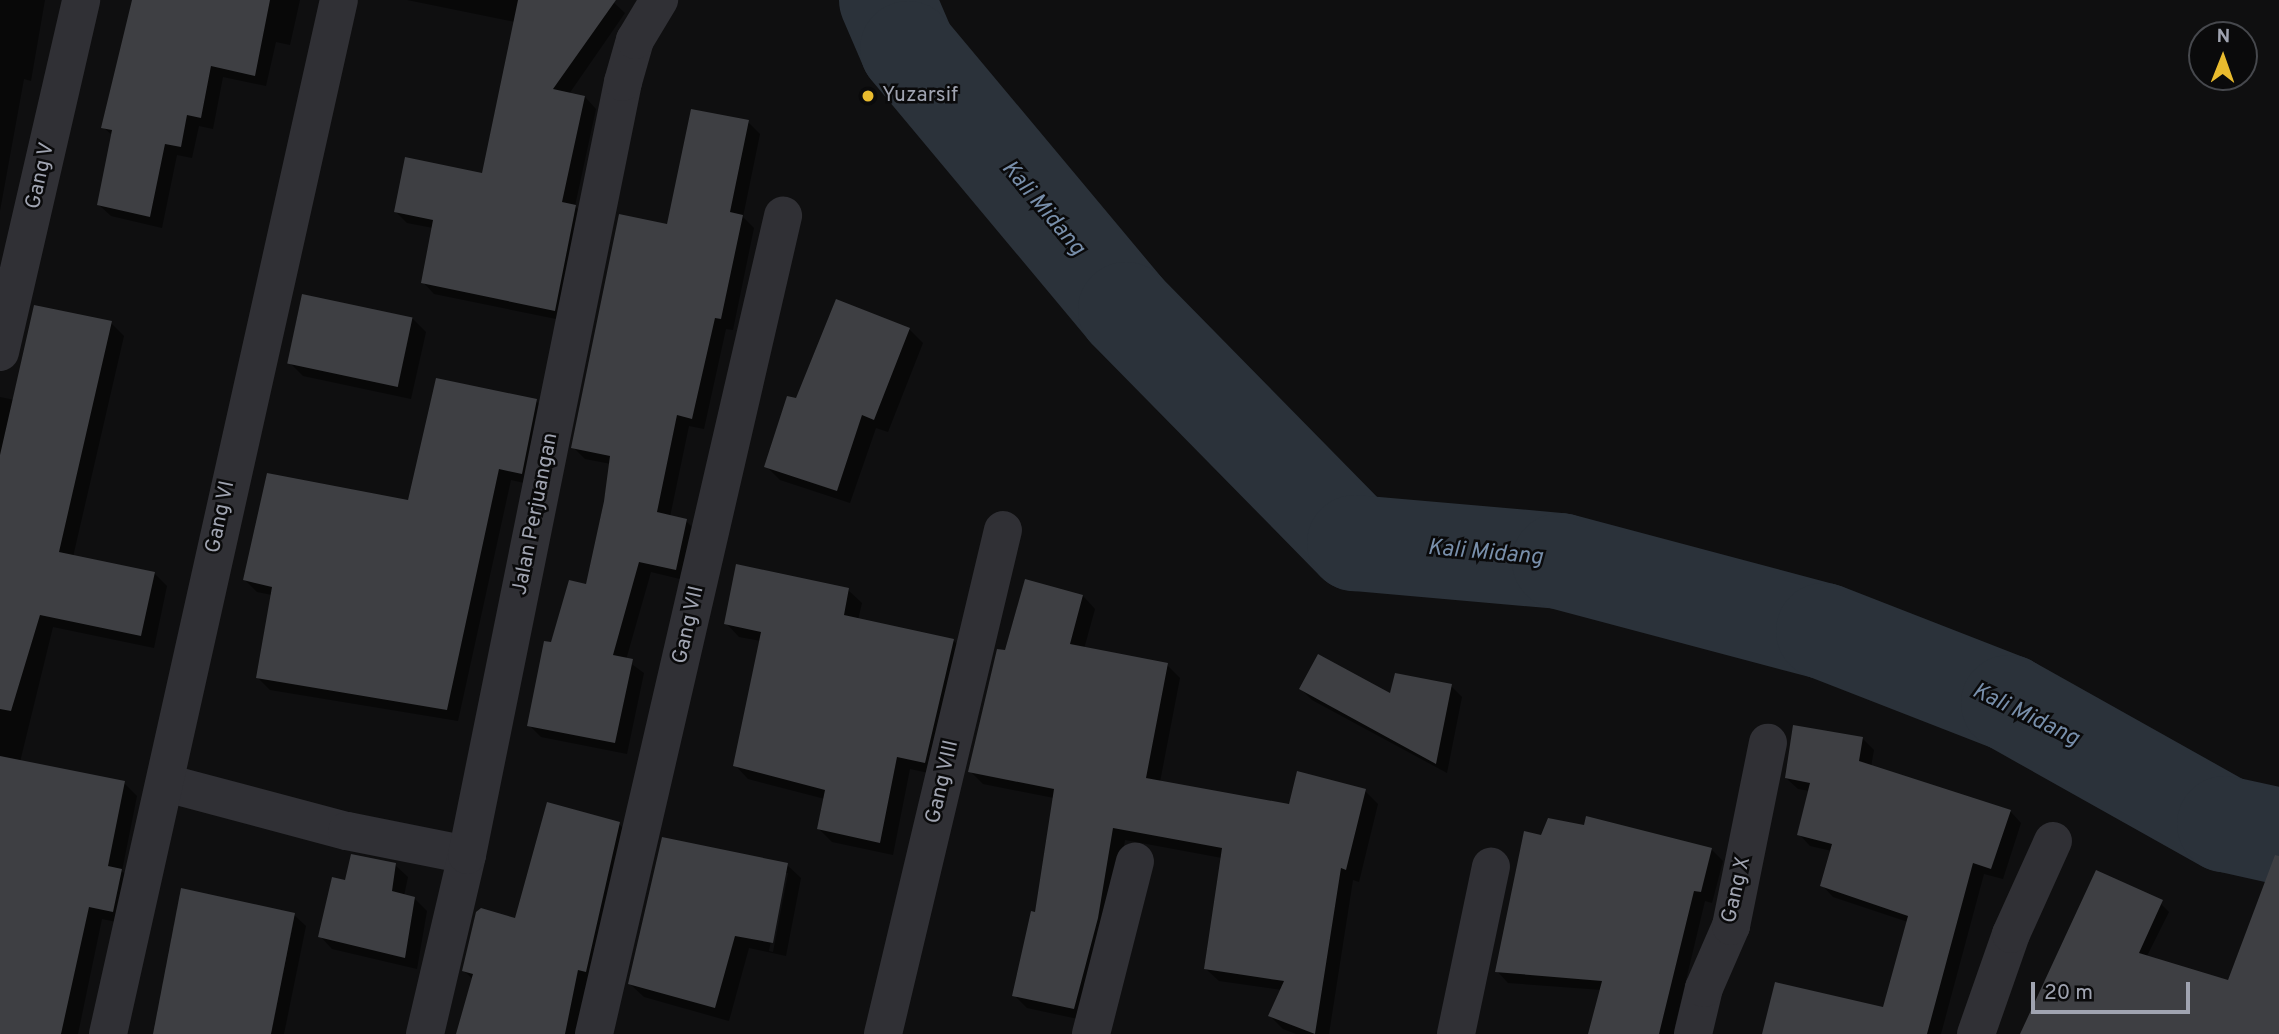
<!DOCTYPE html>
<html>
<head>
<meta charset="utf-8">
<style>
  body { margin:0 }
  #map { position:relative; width:2279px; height:1034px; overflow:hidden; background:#0f0f10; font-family:Overpass,sans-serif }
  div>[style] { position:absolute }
  .shadow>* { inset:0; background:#0007 }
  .river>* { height:96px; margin:-48px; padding:0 48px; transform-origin:48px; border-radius:48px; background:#2b323a }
  .building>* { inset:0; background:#3e3f43; transform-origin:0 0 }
  .minor>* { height:38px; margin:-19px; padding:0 19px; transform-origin:19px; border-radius:19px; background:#303035 }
  .dots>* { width:19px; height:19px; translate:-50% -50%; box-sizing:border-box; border:4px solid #0a0a0b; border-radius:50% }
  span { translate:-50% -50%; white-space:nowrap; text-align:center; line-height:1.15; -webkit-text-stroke:5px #0a0a0b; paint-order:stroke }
  .poi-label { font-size:21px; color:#a0a4b1 }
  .left { translate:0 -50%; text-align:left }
  .street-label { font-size:21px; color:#a0a4b1 }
  .water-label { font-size:23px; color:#788fab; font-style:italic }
  .north { position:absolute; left:2188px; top:21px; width:70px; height:70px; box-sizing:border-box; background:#0a0a0b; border:2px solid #46484d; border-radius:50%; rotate:1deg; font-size:19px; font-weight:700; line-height:28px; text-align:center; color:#a0a4b1 }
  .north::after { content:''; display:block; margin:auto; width:24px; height:32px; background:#e9bb2e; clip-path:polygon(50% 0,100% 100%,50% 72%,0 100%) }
  .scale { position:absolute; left:2031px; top:982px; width:159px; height:32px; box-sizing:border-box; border:4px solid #a0a4b1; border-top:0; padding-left:9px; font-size:21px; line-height:24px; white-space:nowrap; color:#a0a4b1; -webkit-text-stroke:5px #0a0a0b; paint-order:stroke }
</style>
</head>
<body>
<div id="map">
  <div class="shadow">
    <i style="clip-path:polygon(0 0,45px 0,31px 81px,24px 79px,0 211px)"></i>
    <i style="clip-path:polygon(134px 0,300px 0,290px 45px,276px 42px,266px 86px,223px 77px,213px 129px,199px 126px,192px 158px,177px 155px,162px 228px,111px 216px,99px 205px,113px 136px,103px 127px)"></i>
    <i style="clip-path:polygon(407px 0,611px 0,625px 13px,569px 94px,585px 97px,596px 109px,575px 206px,586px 218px,566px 321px,434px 294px,423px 282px,433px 228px,407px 223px,396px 212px,483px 175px,515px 22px)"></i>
    <i style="clip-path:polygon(748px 122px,760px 134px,743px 217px,754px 228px,733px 330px,726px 329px,704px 429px,689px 426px,670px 517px,686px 521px,698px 533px,688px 581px,651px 572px,626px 660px,644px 673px,627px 754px,541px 737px,529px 725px,552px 644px,587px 587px,611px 464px,585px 459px,573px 447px,668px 226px)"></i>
    <i style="clip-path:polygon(412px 318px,426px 332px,411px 399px,303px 376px,289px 362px)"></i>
    <i style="clip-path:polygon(111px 323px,124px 336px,73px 557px,154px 573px,167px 586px,154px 648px,53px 627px,20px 762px,124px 783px,137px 796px,122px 871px,135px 884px,126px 924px,102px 919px,78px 1034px,0 1034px,0 397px,15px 400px)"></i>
    <i style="clip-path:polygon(909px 329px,923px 343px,888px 432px,876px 428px,850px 503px,780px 480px,766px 466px,797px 400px)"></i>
    <i style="clip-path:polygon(536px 401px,548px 413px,533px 485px,511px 480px,458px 721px,270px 690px,258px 678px,272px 595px,257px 592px,245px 580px,409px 502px)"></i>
    <i style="clip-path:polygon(848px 590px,862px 603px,858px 620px,954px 641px,967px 654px,938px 775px,910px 769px,893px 855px,832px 842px,819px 829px,825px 799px,748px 779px,735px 765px,761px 641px,739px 637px,726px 623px)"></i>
    <i style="clip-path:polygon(1083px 596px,1095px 609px,1084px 649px,1167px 665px,1180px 678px,1160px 782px,1290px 806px,1365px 791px,1378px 804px,1359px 882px,1353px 880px,1329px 1034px,1296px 1034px,1283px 1029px,1270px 1016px,1282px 990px,1219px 981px,1206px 969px,1222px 858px,1125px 840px,1110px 931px,1087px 1021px,1027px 1008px,1014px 995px,1036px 914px,1054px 798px,983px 784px,970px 771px,1006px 653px)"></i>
    <i style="clip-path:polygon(1451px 686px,1462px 697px,1447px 773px,1312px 700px,1301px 689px,1392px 696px)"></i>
    <i style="clip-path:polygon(1863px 739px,1874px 750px,1871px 767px,2010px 811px,2021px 823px,2003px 879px,1984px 874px,1941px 1034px,1764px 1034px,1884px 1009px,1908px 922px,1833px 897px,1822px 885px,1832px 851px,1810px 846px,1799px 834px,1810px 791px,1798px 789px,1786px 778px)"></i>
    <i style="clip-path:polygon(619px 824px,631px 836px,580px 1034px,458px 1034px,474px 980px,464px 971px)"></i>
    <i style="clip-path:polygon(1542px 837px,1711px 849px,1723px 861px,1712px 903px,1705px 901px,1675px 1026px,1683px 1034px,1590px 1034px,1602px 990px,1508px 983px,1497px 971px)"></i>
    <i style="clip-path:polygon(395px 865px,408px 877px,404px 896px,415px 899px,427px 911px,417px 969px,332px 949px,320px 936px)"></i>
    <i style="clip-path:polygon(evenodd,787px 865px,801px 878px,786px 956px,749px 948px,729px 1021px,644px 997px,630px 984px,787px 865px,784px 873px,788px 873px,773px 952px,769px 951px,784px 873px)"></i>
    <i style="clip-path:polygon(2155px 898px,2169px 912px,2108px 1034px,2021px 1034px)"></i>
    <i style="clip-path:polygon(294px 915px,306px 926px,284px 1034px,154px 1034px)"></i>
  </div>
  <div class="river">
    <i style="left:887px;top:0;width:53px;rotate:66.8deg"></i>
    <i style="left:908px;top:49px;width:340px;rotate:50.1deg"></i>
    <i style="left:1126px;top:310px;width:327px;rotate:45.5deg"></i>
    <i style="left:1355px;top:543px;width:206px;rotate:5deg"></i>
    <i style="left:1560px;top:561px;width:273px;rotate:14.9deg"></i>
    <i style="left:1824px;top:631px;width:199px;rotate:21.3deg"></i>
    <i style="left:2009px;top:703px;width:248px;rotate:29.3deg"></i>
    <i style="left:2225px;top:824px;width:55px;rotate:12.5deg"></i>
  </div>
  <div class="building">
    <i style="clip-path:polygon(132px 0,270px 0,255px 76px,211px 66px,201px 118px,187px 115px,181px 147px,165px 144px,150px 217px,97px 205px,112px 130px,101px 128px)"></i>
    <i style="clip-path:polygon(518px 0,616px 0,553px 89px,585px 96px,562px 202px,576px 205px,555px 311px,421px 283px,433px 220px,394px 212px,405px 157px,482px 173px)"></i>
    <i style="clip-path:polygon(691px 109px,749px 120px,730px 212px,743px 215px,721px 319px,715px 318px,692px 419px,677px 415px,657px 512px,687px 519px,676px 570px,639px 562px,613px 655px,633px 659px,615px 743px,527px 726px,544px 641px,551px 642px,569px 580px,586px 584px,604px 501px,610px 456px,571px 448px,619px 214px,667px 224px)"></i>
    <i style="left:302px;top:294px;width:113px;height:71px;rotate:12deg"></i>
    <i style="clip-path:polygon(836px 299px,910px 328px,874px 420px,862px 415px,837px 491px,764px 467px,787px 396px,796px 398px)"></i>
    <i style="clip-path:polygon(34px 305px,112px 321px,59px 552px,155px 572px,141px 636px,40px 615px,11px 711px,0 709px,0 455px)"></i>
    <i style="clip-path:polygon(436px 378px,537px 399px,522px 474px,499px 469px,447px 710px,256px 678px,272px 587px,243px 580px,267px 473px,408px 500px)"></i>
    <i style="clip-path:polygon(736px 564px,849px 588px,844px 615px,954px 639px,925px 763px,897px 757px,880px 843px,817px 829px,825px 790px,733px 766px,761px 632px,724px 624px)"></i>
    <i style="clip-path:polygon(1025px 579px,1083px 595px,1070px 644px,1168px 663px,1146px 778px,1289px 804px,1297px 771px,1366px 789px,1346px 870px,1341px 868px,1315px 1034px,1268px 1016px,1284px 981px,1204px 969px,1222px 848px,1113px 828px,1098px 918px,1074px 1009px,1012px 996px,1031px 911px,1035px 912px,1054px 789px,968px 772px,997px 649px,1005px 650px)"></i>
    <i style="clip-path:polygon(1318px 654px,1390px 693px,1395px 673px,1452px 684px,1436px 764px,1299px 689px)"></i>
    <i style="clip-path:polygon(1793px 725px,1863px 737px,1859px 761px,2011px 810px,1991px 869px,1973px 863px,1927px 1034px,1762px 1034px,1775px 982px,1883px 1007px,1908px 916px,1820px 886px,1832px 844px,1797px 835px,1810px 783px,1785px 778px)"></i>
    <i style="clip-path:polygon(0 756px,125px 781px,108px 866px,122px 869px,113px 912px,89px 907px,61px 1034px,0 1034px)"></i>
    <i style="clip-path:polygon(547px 802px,620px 822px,586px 972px,578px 970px,565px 1034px,456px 1034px,473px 974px,462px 971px,476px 912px,481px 908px,515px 918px)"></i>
    <i style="clip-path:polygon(1586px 816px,1712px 848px,1701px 892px,1694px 891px,1659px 1034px,1588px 1034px,1602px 981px,1495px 972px,1524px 831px,1541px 835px,1548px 818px,1584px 825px)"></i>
    <i style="clip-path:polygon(662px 837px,788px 863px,773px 943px,735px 936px,715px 1008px,628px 984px)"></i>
    <i style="clip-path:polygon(351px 854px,396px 863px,392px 891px,415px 897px,405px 958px,318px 937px,332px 877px,345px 880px)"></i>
    <i style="clip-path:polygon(2275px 855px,2279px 856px,2279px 1034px,2020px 1034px,2096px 870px,2163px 900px,2139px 953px,2228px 980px)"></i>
    <i style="clip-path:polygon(181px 888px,295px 913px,271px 1034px,153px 1034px)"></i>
  </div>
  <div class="minor">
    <i style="left:0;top:352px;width:361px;rotate:-77deg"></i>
    <i style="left:166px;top:783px;width:187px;rotate:14.9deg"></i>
    <i style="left:347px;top:831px;width:122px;rotate:11.3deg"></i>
    <i style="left:108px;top:1034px;width:1059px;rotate:-77.41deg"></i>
    <i style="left:425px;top:1034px;width:184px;rotate:-76.8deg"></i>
    <i style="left:467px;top:855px;width:789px;rotate:-78.59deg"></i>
    <i style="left:623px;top:82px;width:44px;rotate:-74.1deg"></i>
    <i style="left:635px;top:40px;width:47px;rotate:-59deg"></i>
    <i style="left:594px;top:1034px;width:840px;rotate:-76.99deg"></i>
    <i style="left:883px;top:1034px;width:518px;rotate:-76.61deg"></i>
    <i style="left:1091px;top:1034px;width:178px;rotate:-75.7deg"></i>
    <i style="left:1456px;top:1034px;width:171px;rotate:-78.2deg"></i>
    <i style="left:1693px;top:1034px;width:47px;rotate:-76.6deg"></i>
    <i style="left:1704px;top:988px;width:68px;rotate:-66.5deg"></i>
    <i style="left:1731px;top:926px;width:187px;rotate:-78.6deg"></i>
    <i style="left:1976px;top:1034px;width:106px;rotate:-70.7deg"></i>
    <i style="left:2011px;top:934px;width:102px;rotate:-65.7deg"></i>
  </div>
  <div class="dots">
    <i style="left:868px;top:96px;background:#e9bb2e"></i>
  </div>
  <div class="poi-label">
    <span class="left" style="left:882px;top:96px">Yuzarsif</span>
  </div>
  <div class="street-label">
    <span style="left:41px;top:176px;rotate:-77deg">Gang V</span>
    <span style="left:536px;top:514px;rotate:-79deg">Jalan Perjuangan</span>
    <span style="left:221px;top:517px;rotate:-78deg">Gang VI</span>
    <span style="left:689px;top:625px;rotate:-77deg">Gang VII</span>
    <span style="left:943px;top:782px;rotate:-77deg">Gang VIII</span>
    <span style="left:1737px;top:890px;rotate:-77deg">Gang X</span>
  </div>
  <div class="water-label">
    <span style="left:1042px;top:209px;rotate:50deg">Kali Midang</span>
    <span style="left:1485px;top:554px;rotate:5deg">Kali Midang</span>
    <span style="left:2025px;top:716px;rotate:26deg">Kali Midang</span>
  </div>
  <div class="north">N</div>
  <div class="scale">20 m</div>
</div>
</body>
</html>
